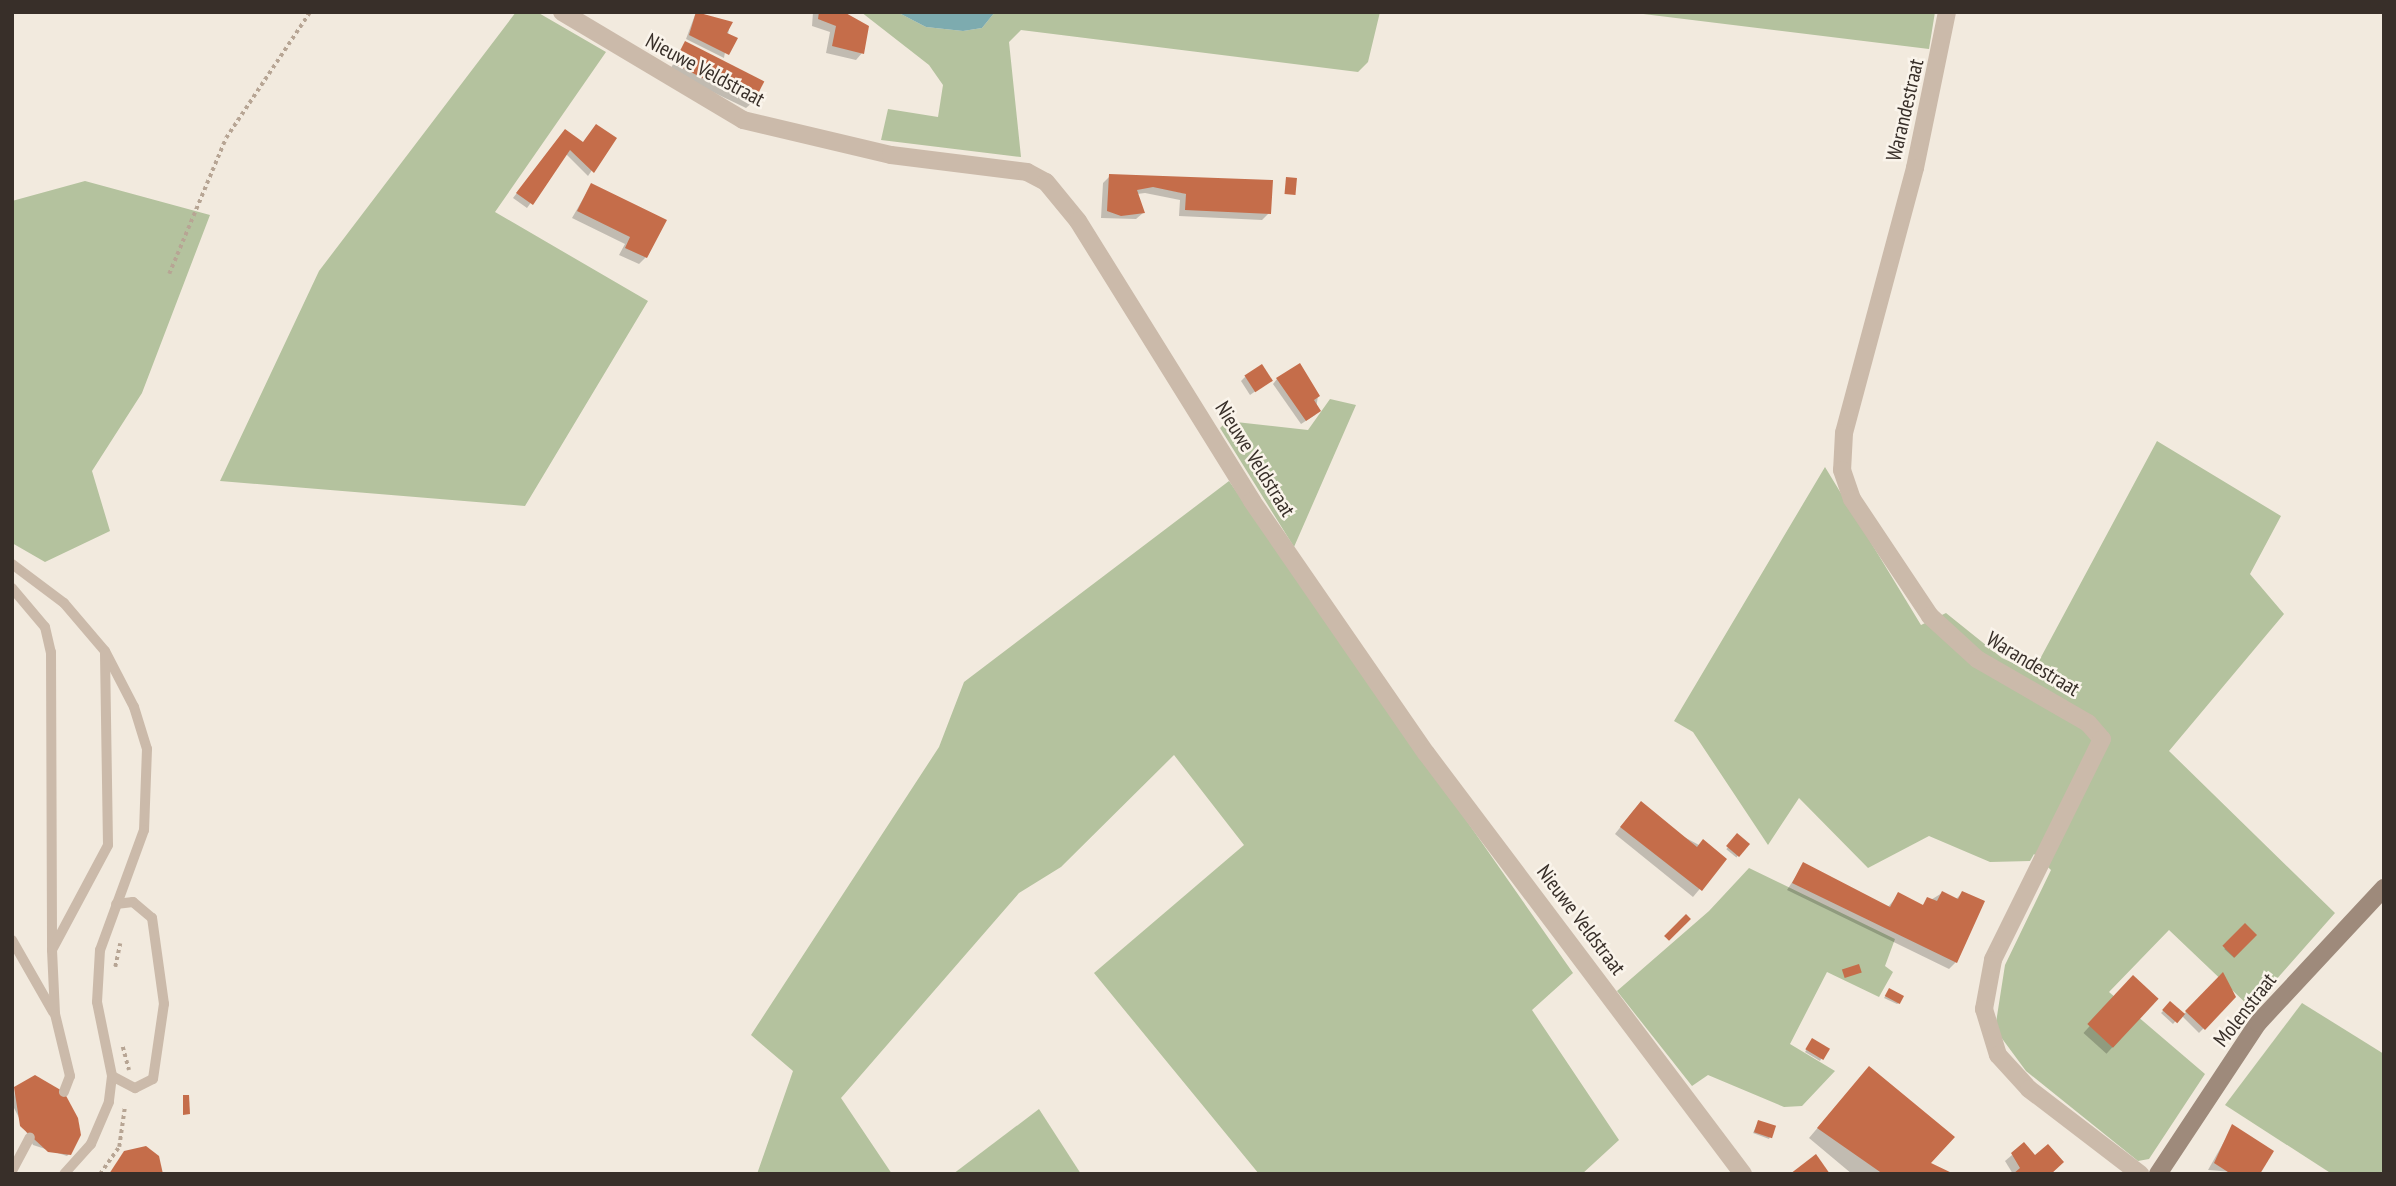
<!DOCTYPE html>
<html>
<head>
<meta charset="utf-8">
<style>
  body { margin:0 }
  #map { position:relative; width:2396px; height:1186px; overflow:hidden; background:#f2eade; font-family:"PT Sans Narrow",sans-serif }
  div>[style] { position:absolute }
  .green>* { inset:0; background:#b4c29e }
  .water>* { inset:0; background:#7dabaf }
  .shadow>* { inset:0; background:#0003; transform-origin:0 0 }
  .building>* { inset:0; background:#c56d4a; transform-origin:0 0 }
  .path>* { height:3.5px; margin-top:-1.75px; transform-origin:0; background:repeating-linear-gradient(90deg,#b7a594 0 3.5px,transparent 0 7px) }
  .lane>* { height:10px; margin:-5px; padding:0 5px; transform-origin:5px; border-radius:5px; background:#cbbaaa }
  .street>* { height:18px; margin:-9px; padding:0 9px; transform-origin:9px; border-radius:9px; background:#cbbaaa }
  .secondary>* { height:18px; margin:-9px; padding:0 9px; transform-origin:9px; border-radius:9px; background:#9e8a7b }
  span { translate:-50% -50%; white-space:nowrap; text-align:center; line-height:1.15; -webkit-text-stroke:5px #faf4eb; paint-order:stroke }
  .street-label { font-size:21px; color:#382f29 }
  .frame { position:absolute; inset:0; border:14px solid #382f29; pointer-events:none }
</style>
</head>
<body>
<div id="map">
  <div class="green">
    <i style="clip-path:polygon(516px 12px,537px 12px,606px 52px,495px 212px,648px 301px,525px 506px,220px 481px,319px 271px)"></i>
    <i style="clip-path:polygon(861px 12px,897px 12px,926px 27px,963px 31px,982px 28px,995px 12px,1380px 12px,1368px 62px,1358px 72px,1021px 30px,1009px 42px,1021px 157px,881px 140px,888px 109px,938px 117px,943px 85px,929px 65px)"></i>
    <i style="clip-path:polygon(1627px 12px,1935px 12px,1929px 49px)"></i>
    <i style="clip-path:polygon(85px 181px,210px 215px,142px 393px,92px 471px,110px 531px,45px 562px,12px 543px,12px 201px)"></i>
    <i style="clip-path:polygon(1330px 399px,1356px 405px,1294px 547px,1220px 428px,1227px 421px,1308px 430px)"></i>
    <i style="clip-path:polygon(2157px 441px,2281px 516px,2250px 574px,2284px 614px,2169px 751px,2335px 913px,2251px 1008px,2169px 930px,2109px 992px,2205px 1074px,2149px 1159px,2138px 1161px,2026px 1071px,1995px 1029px,2005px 965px,2051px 870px,2034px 854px,2030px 861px,1990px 862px,1929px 836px,1868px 868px,1799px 798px,1768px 845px,1693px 732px,1674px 721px,1825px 467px,1921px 625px,1946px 613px,2002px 658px,2033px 672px)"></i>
    <i style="clip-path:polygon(1229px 481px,1573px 973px,1532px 1010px,1619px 1140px,1582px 1174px,1259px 1174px,1094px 973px,1244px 845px,1174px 755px,1061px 867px,1019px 893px,841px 1098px,892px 1174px,757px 1174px,793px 1071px,751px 1035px,939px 747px,964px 682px)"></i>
    <i style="clip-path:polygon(1749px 868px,1895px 939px,1885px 966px,1893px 972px,1879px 997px,1827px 972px,1790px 1044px,1835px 1071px,1802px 1106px,1784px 1107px,1708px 1075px,1692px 1086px,1617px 991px,1709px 911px)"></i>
    <i style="clip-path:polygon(2302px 1003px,2384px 1054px,2384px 1174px,2332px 1174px,2225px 1105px)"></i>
    <i style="clip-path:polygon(1039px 1109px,1081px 1174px,953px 1174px)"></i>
  </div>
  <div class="water">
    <i style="clip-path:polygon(897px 12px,995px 12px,982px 28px,963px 31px,926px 27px)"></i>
  </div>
  <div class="shadow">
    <i style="clip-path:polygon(696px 12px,730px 23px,724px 58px,686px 39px)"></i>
    <i style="clip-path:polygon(813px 12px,842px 12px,862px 53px,856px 60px,826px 53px,830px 32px,812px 26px)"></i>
    <i style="clip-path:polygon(686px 43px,753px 102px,746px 108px,669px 71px)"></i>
    <i style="clip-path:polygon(561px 135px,582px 144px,614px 138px,588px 176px,566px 154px,527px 208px,513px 198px)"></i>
    <i style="clip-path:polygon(1110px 176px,1269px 213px,1262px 220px,1179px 216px,1180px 200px,1145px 193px,1137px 194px,1143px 213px,1136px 219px,1101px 218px,1103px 183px)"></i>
    <i style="clip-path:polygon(591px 185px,646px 257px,639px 264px,619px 255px,625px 244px,572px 218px)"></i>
    <i style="clip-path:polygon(1245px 377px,1270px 381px,1250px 395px,1241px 381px)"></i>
    <i style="clip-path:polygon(1277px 379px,1318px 396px,1315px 415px,1301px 424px,1273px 384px)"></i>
    <i style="clip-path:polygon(1634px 810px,1725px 859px,1693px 897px,1615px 834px)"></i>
    <i style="left:1737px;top:836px;width:13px;height:17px;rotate:39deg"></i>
    <i style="clip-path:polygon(1804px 864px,1888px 907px,1899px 894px,1921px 906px,1942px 893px,1956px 899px,1962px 893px,1956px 962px,1949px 969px,1787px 890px)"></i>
    <i style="left:2245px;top:926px;width:13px;height:31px;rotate:42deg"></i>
    <i style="clip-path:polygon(2223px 975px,2233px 998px,2199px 1033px,2181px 1015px,2173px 1024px,2161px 1013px,2171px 1003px,2183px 1015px)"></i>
    <i style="left:2133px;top:978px;width:31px;height:74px;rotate:42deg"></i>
    <i style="clip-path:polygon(1888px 992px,1899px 1003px,1897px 1004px,1884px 998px)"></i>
    <i style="clip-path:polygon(1811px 1042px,1827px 1049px,1820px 1061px,1805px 1052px)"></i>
    <i style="clip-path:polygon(1860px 1078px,1929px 1163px,1945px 1174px,1852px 1174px,1809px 1138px)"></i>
    <i style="clip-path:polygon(15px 1088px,69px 1154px,67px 1156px,33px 1145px,13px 1106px)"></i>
    <i style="clip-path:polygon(1758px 1122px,1770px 1137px,1769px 1139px,1753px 1133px)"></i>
    <i style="clip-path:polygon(2233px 1126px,2258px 1174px,2208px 1170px)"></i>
    <i style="clip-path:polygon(2012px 1155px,2049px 1174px,2013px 1174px,2005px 1161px)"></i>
  </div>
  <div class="building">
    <i style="clip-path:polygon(696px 12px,733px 22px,727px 33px,738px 38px,729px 55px,689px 35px)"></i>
    <i style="clip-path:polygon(819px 12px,844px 12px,869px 26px,864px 54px,832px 46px,836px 26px,818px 19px)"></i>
    <i style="left:685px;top:41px;width:89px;height:25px;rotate:27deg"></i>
    <i style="clip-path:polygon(596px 124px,617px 138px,594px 173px,570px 150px,533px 205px,516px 193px,565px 129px,583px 142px)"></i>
    <i style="clip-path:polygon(1109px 174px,1273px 180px,1271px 214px,1185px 210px,1186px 194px,1153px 187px,1137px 190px,1145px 213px,1121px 216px,1107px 211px)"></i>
    <i style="left:1286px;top:177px;width:11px;height:17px;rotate:5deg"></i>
    <i style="clip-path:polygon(591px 183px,667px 220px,647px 258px,625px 248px,630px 237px,577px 211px)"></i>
    <i style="clip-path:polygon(1300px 363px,1320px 396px,1314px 400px,1321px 411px,1306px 421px,1276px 378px)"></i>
    <i style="left:1262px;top:364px;width:20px;height:21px;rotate:57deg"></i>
    <i style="clip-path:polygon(1641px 801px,1697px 847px,1703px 839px,1727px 859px,1702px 891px,1620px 827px)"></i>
    <i style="left:1737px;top:833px;width:17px;height:17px;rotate:40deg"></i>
    <i style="clip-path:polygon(1803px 862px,1890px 907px,1898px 892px,1923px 905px,1927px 897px,1937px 901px,1942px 891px,1958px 899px,1962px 891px,1985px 901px,1957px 963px,1792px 883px)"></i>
    <i style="left:1686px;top:914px;width:7px;height:31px;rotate:45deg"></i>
    <i style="left:2245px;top:923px;width:17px;height:32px;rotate:45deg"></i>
    <i style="left:1859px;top:964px;width:9px;height:18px;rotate:72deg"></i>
    <i style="clip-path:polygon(2223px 972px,2236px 997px,2205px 1030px,2185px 1011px)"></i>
    <i style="left:2133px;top:975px;width:35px;height:67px;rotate:43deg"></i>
    <i style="left:1889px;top:988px;width:17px;height:9px;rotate:28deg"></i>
    <i style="left:2170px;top:1001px;width:20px;height:12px;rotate:41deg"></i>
    <i style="left:1812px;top:1038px;width:21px;height:13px;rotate:31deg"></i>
    <i style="clip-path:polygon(1869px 1066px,1955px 1137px,1931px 1163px,1954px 1174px,1883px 1174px,1817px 1128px)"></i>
    <i style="clip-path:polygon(35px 1075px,64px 1092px,78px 1118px,81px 1135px,71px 1155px,48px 1152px,20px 1126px,14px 1087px)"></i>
    <i style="clip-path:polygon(183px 1095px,189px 1095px,190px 1114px,183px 1115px)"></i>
    <i style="left:1758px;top:1120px;width:19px;height:13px;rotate:18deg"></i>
    <i style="clip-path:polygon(2232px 1124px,2274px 1151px,2260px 1174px,2231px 1174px,2214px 1163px)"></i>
    <i style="clip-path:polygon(2024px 1142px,2035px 1155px,2048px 1144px,2064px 1162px,2051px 1174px,2013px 1174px,2020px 1168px,2011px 1153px)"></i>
    <i style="clip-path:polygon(146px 1146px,159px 1156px,163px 1174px,109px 1174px,124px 1151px)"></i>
    <i style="clip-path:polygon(1816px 1154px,1830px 1174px,1790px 1174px)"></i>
  </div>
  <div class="path">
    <i style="left:169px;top:274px;width:147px;rotate:-67.3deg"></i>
    <i style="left:226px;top:138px;width:151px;rotate:-56.3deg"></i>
    <i style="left:115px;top:967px;width:24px;rotate:-78deg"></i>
    <i style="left:123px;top:1047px;width:24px;rotate:75deg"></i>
    <i style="left:100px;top:1174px;width:33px;rotate:-55deg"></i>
    <i style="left:119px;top:1147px;width:42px;rotate:-81.9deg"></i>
  </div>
  <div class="lane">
    <i style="left:12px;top:564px;width:65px;rotate:36.9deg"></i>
    <i style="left:64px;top:603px;width:63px;rotate:49.5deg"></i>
    <i style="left:105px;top:651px;width:63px;rotate:62.6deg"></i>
    <i style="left:134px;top:707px;width:44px;rotate:72.8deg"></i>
    <i style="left:147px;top:749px;width:81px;rotate:92.1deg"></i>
    <i style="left:144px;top:830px;width:128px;rotate:110.1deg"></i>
    <i style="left:100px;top:950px;width:52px;rotate:93.3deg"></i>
    <i style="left:97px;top:1002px;width:76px;rotate:78.5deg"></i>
    <i style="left:112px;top:1076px;width:26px;rotate:97deg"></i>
    <i style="left:109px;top:1102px;width:46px;rotate:113.2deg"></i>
    <i style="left:91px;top:1144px;width:40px;rotate:132deg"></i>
    <i style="left:12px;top:588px;width:51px;rotate:49.8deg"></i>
    <i style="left:45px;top:627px;width:26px;rotate:77deg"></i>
    <i style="left:51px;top:652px;width:298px;rotate:89.8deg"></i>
    <i style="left:52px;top:950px;width:64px;rotate:87.3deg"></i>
    <i style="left:55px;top:1014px;width:64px;rotate:76.4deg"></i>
    <i style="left:70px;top:1076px;width:17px;rotate:111deg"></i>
    <i style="left:12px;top:940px;width:83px;rotate:60.3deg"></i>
    <i style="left:52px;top:950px;width:119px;rotate:-61.9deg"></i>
    <i style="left:108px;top:845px;width:192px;rotate:-90.9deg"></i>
    <i style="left:112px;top:1076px;width:26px;rotate:28deg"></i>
    <i style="left:135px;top:1088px;width:20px;rotate:-27deg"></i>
    <i style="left:153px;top:1079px;width:76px;rotate:-81.7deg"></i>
    <i style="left:164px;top:1004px;width:87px;rotate:-97.9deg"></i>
    <i style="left:152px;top:918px;width:25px;rotate:-140deg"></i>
    <i style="left:133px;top:902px;width:17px;rotate:173deg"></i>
    <i style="left:12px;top:1171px;width:38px;rotate:-62deg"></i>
  </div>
  <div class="street">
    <i style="left:562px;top:12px;width:211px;rotate:30.8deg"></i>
    <i style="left:743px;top:120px;width:152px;rotate:13.3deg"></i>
    <i style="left:891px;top:155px;width:137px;rotate:7.1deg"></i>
    <i style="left:1027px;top:172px;width:21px;rotate:28deg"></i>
    <i style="left:1046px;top:182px;width:50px;rotate:50.6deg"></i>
    <i style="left:1078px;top:221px;width:330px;rotate:58.1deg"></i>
    <i style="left:1252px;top:501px;width:306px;rotate:55.4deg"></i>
    <i style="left:1426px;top:753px;width:527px;rotate:53.02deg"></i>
    <i style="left:1947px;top:12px;width:159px;rotate:101.6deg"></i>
    <i style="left:1915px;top:168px;width:274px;rotate:105deg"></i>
    <i style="left:1844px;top:433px;width:37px;rotate:93deg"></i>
    <i style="left:1842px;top:470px;width:31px;rotate:71deg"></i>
    <i style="left:1852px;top:499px;width:141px;rotate:56.3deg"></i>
    <i style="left:1930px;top:616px;width:64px;rotate:42.5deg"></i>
    <i style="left:1977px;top:659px;width:128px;rotate:30deg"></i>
    <i style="left:2088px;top:723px;width:21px;rotate:49deg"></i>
    <i style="left:2102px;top:739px;width:246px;rotate:116.3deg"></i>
    <i style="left:1993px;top:960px;width:50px;rotate:100.4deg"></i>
    <i style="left:1984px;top:1009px;width:48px;rotate:73.1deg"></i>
    <i style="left:1998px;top:1055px;width:46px;rotate:47.6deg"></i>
    <i style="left:2029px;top:1089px;width:140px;rotate:37.4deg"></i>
  </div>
  <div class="secondary">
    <i style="left:2158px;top:1174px;width:181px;rotate:-56.5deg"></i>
    <i style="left:2258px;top:1023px;width:185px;rotate:-47deg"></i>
  </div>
  <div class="street-label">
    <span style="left:705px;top:70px;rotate:28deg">Nieuwe Veldstraat</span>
    <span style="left:1905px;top:110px;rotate:-77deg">Warandestraat</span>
    <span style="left:1255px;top:459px;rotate:58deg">Nieuwe Veldstraat</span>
    <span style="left:2033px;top:664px;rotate:31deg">Warandestraat</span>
    <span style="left:1581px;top:920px;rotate:53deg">Nieuwe Veldstraat</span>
    <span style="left:2245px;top:1010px;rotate:-52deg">Molenstraat</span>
  </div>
  <div class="frame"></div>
</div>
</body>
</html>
